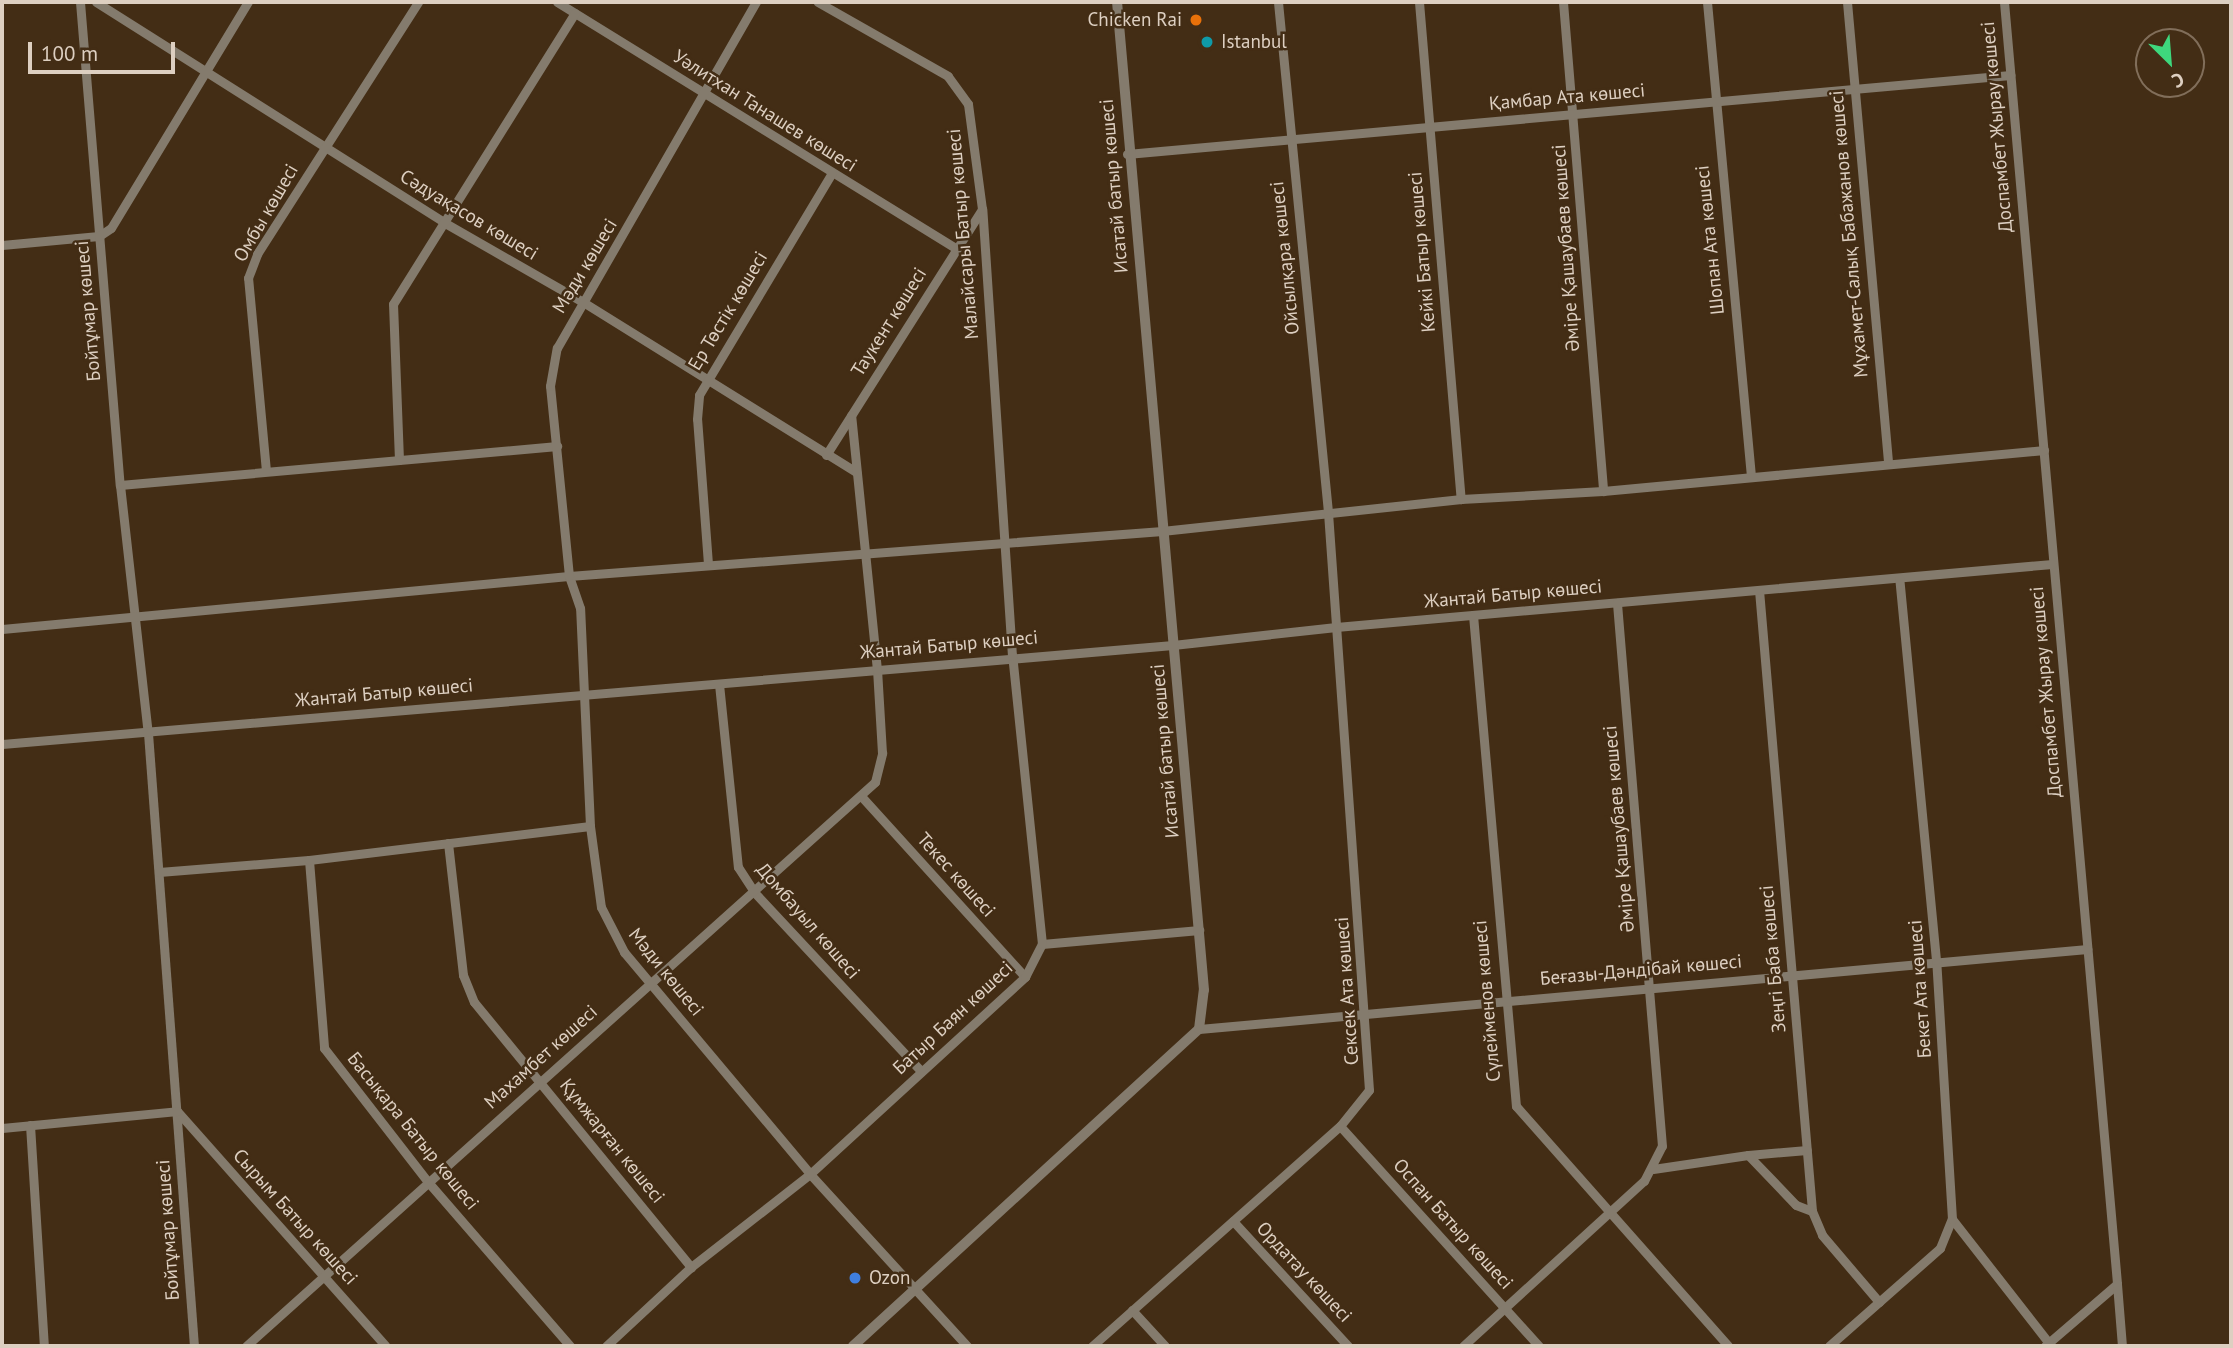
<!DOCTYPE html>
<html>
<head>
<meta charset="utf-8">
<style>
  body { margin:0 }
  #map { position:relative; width:2233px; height:1348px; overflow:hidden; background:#432d15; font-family:"PT Sans",sans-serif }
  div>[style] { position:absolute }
  .minor>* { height:9px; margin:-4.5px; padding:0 4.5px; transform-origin:4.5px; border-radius:4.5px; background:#847b6d }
  .tertiary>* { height:10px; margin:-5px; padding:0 5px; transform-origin:5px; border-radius:5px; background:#847b6d }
  .dots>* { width:19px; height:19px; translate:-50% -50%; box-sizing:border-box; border:4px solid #432d15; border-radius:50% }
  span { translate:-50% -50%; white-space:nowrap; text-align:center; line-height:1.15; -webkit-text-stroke:5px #432d15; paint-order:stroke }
  .poi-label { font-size:19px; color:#ddcfc1 }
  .right { translate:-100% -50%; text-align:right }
  .left { translate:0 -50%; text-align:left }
  .street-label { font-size:19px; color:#ddcfc1 }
  .frame { position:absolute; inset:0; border:4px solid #ddcfc1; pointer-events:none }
  .north { position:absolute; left:2135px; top:28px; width:70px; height:70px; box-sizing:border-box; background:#432d15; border:2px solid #816e5a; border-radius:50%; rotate:155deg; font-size:19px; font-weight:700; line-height:28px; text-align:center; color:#ddcfc1 }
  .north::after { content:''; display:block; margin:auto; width:24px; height:32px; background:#3ed77d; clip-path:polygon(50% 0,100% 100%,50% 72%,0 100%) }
  .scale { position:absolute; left:28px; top:42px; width:147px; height:32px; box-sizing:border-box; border:4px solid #ddcfc1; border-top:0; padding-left:9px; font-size:21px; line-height:24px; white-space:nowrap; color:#ddcfc1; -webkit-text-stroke:5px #432d15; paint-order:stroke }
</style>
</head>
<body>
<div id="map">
  <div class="minor">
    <i style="left:80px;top:2px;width:485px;rotate:85.3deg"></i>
    <i style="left:120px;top:485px;width:250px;rotate:83.6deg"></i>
    <i style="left:148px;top:733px;width:615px;rotate:85.71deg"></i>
    <i style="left:96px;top:2px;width:413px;rotate:32.3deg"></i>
    <i style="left:445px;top:223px;width:159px;rotate:29.8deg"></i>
    <i style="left:583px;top:302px;width:322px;rotate:31.9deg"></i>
    <i style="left:557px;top:2px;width:469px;rotate:31.7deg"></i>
    <i style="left:1419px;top:2px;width:499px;rotate:85.2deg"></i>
    <i style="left:1563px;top:2px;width:491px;rotate:85.3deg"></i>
    <i style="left:1707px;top:2px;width:475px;rotate:84.7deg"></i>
    <i style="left:1847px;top:2px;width:462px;rotate:84.9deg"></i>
    <i style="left:2004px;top:2px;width:1287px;rotate:84.96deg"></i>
    <i style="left:2117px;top:1284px;width:95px;rotate:139.3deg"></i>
    <i style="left:1127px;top:154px;width:887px;rotate:-5.11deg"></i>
    <i style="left:2px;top:245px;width:97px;rotate:-5.3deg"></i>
    <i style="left:99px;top:236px;width:14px;rotate:-34deg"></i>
    <i style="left:111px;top:228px;width:264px;rotate:-58.8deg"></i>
    <i style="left:826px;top:455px;width:291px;rotate:-57.6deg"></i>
    <i style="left:399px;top:460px;width:156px;rotate:-92.2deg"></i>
    <i style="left:393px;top:304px;width:343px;rotate:-58deg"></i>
    <i style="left:266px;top:471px;width:194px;rotate:-95.3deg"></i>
    <i style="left:248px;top:278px;width:26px;rotate:-69deg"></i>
    <i style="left:257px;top:254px;width:299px;rotate:-57.4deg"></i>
    <i style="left:120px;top:485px;width:439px;rotate:-5.1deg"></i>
    <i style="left:708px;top:564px;width:145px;rotate:-94.3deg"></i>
    <i style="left:697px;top:419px;width:24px;rotate:-85deg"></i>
    <i style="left:699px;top:395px;width:259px;rotate:-59.1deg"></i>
    <i style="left:1759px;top:590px;width:623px;rotate:85.12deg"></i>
    <i style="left:1812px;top:1211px;width:26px;rotate:67deg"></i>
    <i style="left:1822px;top:1235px;width:88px;rotate:49.6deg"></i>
    <i style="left:1473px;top:615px;width:493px;rotate:85deg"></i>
    <i style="left:1516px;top:1106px;width:320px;rotate:48.5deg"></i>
    <i style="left:2px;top:629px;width:569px;rotate:-5.34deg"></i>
    <i style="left:569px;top:576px;width:595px;rotate:-4.34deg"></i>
    <i style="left:1162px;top:531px;width:301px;rotate:-6.1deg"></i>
    <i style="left:1461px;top:499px;width:142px;rotate:-3.2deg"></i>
    <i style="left:1603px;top:491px;width:443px;rotate:-5.3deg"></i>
    <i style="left:719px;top:684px;width:184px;rotate:84.1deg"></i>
    <i style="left:738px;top:867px;width:30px;rotate:57deg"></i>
    <i style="left:754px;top:892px;width:245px;rotate:47deg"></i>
    <i style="left:2px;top:744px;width:1175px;rotate:-4.83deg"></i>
    <i style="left:1173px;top:645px;width:164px;rotate:-6.3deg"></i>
    <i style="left:1336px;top:627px;width:719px;rotate:-5.03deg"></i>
    <i style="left:861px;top:796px;width:244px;rotate:47.8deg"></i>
    <i style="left:590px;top:826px;width:218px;rotate:-92.6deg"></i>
    <i style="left:580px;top:608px;width:34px;rotate:-109deg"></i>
    <i style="left:569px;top:576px;width:191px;rotate:-95.7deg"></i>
    <i style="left:550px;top:386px;width:39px;rotate:-80deg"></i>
    <i style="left:557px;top:348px;width:399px;rotate:-60.1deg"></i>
    <i style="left:448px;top:843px;width:133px;rotate:83.5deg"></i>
    <i style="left:463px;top:975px;width:29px;rotate:68deg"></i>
    <i style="left:474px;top:1002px;width:343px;rotate:50.7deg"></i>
    <i style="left:309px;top:860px;width:189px;rotate:85.4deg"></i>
    <i style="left:324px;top:1048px;width:170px;rotate:52.2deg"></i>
    <i style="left:428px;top:1182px;width:217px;rotate:49.1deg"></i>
    <i style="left:159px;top:872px;width:150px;rotate:-4.6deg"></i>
    <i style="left:309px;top:860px;width:283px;rotate:-6.9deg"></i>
    <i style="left:590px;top:826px;width:82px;rotate:82.3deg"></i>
    <i style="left:601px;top:907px;width:51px;rotate:62.9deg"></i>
    <i style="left:624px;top:952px;width:290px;rotate:50deg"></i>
    <i style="left:810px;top:1174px;width:233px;rotate:47.6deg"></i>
    <i style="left:1042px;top:944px;width:158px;rotate:-5.1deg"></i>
    <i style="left:1199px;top:1029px;width:892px;rotate:-5.15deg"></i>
    <i style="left:177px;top:1111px;width:314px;rotate:48.4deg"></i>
    <i style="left:30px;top:1125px;width:221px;rotate:86.4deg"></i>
    <i style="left:1340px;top:1126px;width:297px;rotate:47.9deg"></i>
    <i style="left:2px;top:1128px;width:176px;rotate:-5.5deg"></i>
    <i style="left:1748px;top:1155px;width:59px;rotate:-4.8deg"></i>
    <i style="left:1653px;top:1169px;width:96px;rotate:-8.4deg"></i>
    <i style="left:1748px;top:1155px;width:69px;rotate:46.2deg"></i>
    <i style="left:1796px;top:1205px;width:17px;rotate:21deg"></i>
    <i style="left:1952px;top:1219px;width:157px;rotate:52deg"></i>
    <i style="left:1233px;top:1221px;width:170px;rotate:47.4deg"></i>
    <i style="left:2117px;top:1284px;width:62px;rotate:85.4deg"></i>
    <i style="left:1132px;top:1310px;width:49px;rotate:47.5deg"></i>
    <i style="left:246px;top:1346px;width:845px;rotate:-41.88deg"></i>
    <i style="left:875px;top:782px;width:30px;rotate:-76deg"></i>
    <i style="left:882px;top:753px;width:83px;rotate:-93.4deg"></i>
    <i style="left:877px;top:670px;width:256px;rotate:-95.8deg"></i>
    <i style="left:606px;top:1346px;width:116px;rotate:-42.9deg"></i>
    <i style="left:691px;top:1267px;width:151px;rotate:-38deg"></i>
    <i style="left:810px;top:1174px;width:292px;rotate:-42.5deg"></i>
    <i style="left:1025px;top:977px;width:37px;rotate:-63deg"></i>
    <i style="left:1042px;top:944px;width:290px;rotate:-95.9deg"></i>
    <i style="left:1012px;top:656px;width:448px;rotate:-93.8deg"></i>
    <i style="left:982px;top:209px;width:106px;rotate:-97.6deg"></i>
    <i style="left:968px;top:104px;width:34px;rotate:-126deg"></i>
    <i style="left:948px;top:76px;width:150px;rotate:-150.4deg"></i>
    <i style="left:1092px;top:1346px;width:332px;rotate:-41.6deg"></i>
    <i style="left:1340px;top:1126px;width:46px;rotate:-51.1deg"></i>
    <i style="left:1369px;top:1090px;width:579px;rotate:-94.06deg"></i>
    <i style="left:1328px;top:512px;width:512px;rotate:-95.6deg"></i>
    <i style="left:1463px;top:1346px;width:245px;rotate:-42.4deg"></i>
    <i style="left:1644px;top:1181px;width:39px;rotate:-63deg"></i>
    <i style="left:1662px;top:1146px;width:545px;rotate:-94.74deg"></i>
    <i style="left:1829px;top:1346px;width:148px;rotate:-41.4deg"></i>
    <i style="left:1940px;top:1248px;width:31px;rotate:-68deg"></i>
    <i style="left:1952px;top:1219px;width:259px;rotate:-93.5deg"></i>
    <i style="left:1936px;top:960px;width:383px;rotate:-95.5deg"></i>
  </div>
  <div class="tertiary">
    <i style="left:853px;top:1346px;width:469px;rotate:-42.5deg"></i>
    <i style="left:1199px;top:1029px;width:39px;rotate:-83deg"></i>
    <i style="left:1204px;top:990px;width:992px;rotate:-95.03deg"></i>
  </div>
  <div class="dots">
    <i style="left:1196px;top:20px;background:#e8710a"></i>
    <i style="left:1207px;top:42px;background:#0f9aa8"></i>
    <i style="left:855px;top:1278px;background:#3f7fe0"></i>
  </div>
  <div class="poi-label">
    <span class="right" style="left:1182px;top:20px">Chicken Rai</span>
    <span class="left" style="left:1221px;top:42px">Istanbul</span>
    <span class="left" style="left:869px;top:1278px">Ozon</span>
  </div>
  <div class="street-label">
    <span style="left:1567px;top:97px;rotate:-5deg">Қамбар Ата көшесі</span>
    <span style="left:765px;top:111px;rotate:32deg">Уәлитхан Танашев көшесі</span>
    <span style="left:1997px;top:127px;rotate:-95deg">Доспамбет Жырау көшесі</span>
    <span style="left:1114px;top:186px;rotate:-95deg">Исатай батыр көшесі</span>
    <span style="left:266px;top:213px;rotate:-60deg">Омбы көшесі</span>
    <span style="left:469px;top:215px;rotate:31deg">Сәдуақасов көшесі</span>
    <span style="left:963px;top:234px;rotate:-95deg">Малайсары Батыр көшесі</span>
    <span style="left:1849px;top:234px;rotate:-95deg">Мұхамет-Салық Бабажанов көшесі</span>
    <span style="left:1710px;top:240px;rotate:-96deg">Шопан Ата көшесі</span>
    <span style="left:1566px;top:248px;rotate:-94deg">Әміре Қашаубаев көшесі</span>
    <span style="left:1422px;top:252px;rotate:-95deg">Кейкі Батыр көшесі</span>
    <span style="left:1285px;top:258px;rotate:-96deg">Ойсылқара көшесі</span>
    <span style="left:585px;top:266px;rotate:-59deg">Мәди көшесі</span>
    <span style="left:88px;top:311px;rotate:-95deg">Бойтұмар көшесі</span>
    <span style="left:728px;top:311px;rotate:-59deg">Ер Төстік көшесі</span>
    <span style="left:889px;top:322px;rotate:-58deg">Таукент көшесі</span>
    <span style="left:1513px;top:594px;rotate:-5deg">Жантай Батыр көшесі</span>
    <span style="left:949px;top:645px;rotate:-5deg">Жантай Батыр көшесі</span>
    <span style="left:2046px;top:692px;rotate:-95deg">Доспамбет Жырау көшесі</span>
    <span style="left:384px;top:693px;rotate:-5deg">Жантай Батыр көшесі</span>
    <span style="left:1165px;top:751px;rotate:-95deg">Исатай батыр көшесі</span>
    <span style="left:1619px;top:829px;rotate:-95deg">Әміре Қашаубаев көшесі</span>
    <span style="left:956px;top:875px;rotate:48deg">Текес көшесі</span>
    <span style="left:808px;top:921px;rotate:49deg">Домбауыл көшесі</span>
    <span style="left:1773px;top:959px;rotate:-95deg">Зеңгі Баба көшесі</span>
    <span style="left:1641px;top:970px;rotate:-5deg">Беғазы-Дәндібай көшесі</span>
    <span style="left:666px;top:972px;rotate:51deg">Мәди көшесі</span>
    <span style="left:1920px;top:989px;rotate:-94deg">Бекет Ата көшесі</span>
    <span style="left:1347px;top:991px;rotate:-94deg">Сексек Ата көшесі</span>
    <span style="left:1487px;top:1001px;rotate:-95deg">Сүлейменов көшесі</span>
    <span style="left:953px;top:1018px;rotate:-43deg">Батыр Баян көшесі</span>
    <span style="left:541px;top:1057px;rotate:-42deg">Махамбет көшесі</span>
    <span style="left:413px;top:1131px;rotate:51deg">Басықара Батыр көшесі</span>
    <span style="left:612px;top:1141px;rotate:51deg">Құмжарған көшесі</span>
    <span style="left:295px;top:1217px;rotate:48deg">Сырым Батыр көшесі</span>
    <span style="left:1453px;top:1224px;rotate:48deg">Оспан Батыр көшесі</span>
    <span style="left:168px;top:1230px;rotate:-94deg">Бойтұмар көшесі</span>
    <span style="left:1304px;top:1272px;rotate:47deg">Ордатау көшесі</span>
  </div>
  <div class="frame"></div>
  <div class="north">С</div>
  <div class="scale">100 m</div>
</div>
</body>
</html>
